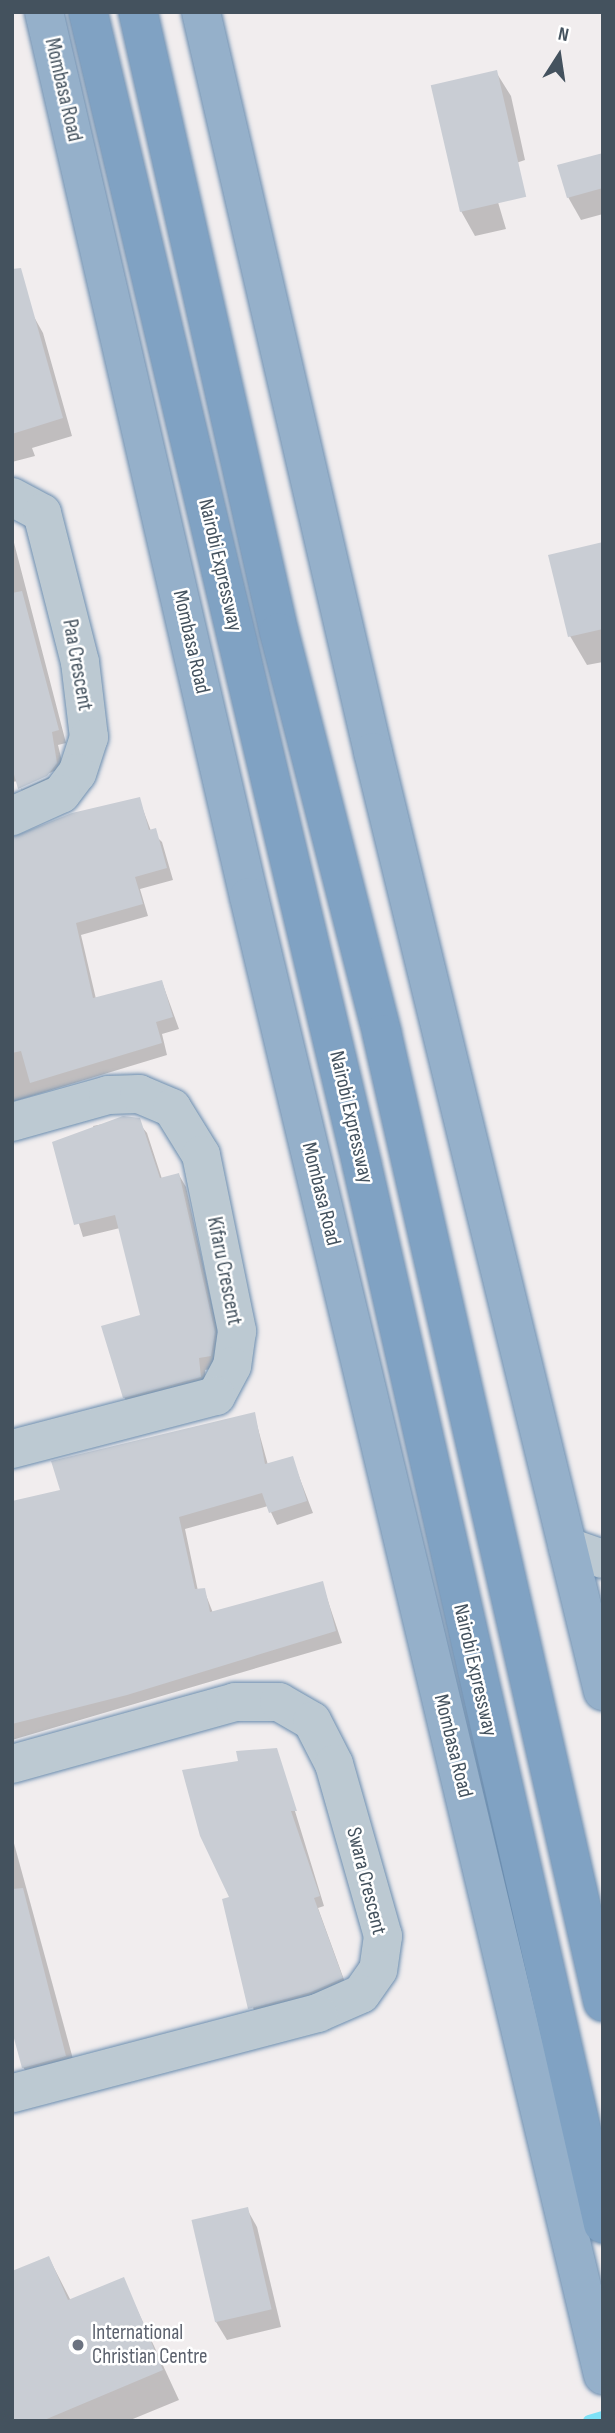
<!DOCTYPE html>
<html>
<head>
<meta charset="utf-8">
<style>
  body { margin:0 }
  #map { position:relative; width:615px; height:2433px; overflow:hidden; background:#f1edee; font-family:"Sofia Sans Condensed",sans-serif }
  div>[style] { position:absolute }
  .shadow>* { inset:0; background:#0003 }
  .stream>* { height:12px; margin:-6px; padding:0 6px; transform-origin:6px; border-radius:6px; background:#7ee1f6 }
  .building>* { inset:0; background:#c9cdd4; transform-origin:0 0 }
  .roads { filter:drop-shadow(0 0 2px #6b8daf) drop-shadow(0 0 2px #6b8daf) }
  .minor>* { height:38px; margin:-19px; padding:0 19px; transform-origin:19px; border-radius:19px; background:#bcc9d2 }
  .trunk>* { height:38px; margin:-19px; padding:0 19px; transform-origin:19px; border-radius:19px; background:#95b0ca }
  .motorway>* { height:38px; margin:-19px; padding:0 19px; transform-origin:19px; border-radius:19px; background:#80a2c3 }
  .dots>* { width:19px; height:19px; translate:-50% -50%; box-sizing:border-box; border:4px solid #fff; border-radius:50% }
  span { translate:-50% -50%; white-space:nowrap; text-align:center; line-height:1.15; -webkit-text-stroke:5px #fff; paint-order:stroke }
  .street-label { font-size:21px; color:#44525e }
  .worship-label { font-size:21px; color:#5b616d }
  .left { translate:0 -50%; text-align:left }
  .frame { position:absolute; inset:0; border:14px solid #44525e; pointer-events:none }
  .north { position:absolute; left:524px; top:21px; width:70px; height:70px; -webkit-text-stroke:5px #fff; paint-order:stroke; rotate:12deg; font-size:19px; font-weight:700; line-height:28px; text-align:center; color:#44525e }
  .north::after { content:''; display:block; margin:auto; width:24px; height:32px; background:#44525e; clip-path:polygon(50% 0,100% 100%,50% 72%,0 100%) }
</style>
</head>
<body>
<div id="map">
  <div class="shadow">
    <i style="clip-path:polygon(496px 72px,511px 96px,525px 160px,489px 172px,506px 229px,475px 236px,461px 211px)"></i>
    <i style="clip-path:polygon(603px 155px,603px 214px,581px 220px,568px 197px)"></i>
    <i style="clip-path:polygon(33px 315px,43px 333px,72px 436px,32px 448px,35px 456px,12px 462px,12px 321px)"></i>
    <i style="clip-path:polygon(evenodd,12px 535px,66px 743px,58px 745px,65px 774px,27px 802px,18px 781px,12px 782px,12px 535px,54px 771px,56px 774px,21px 790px,21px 786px,54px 771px)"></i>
    <i style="clip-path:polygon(603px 544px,603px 662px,587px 665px,570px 636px)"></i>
    <i style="clip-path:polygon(139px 799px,151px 831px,162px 842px,173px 880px,140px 889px,148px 916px,81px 935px,96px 999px,162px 982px,179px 1029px,162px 1034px,167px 1055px,12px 1102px,12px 837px)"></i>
    <i style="clip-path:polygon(135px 1118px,147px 1133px,162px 1179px,179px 1175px,186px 1187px,221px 1345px,218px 1368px,205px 1370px,207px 1390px,131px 1409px,124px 1397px,142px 1316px,120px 1228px,83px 1237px,54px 1143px,95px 1131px,93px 1126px)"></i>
    <i style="clip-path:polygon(254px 1414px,268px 1465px,292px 1458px,313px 1513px,277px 1525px,268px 1506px,185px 1529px,198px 1591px,204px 1590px,213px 1613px,322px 1583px,342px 1643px,12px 1740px,12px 1503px,62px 1491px)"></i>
    <i style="clip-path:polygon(276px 1749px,324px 1906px,318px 1908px,347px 1988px,255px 2017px,232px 1898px,240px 1763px)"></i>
    <i style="clip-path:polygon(12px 1836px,79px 2081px,38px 2092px,23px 2067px,12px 2024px)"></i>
    <i style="clip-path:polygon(247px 2209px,257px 2227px,281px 2327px,227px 2340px,216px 2322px)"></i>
    <i style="clip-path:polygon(49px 2258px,71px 2301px,123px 2279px,179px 2400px,128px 2421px,12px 2421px)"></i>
  </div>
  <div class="stream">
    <i style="left:589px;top:2421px;width:15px;rotate:-16deg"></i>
  </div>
  <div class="building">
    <i style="left:497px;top:70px;width:130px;height:68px;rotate:77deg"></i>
    <i style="clip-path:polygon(603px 153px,603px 188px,567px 198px,557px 165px)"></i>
    <i style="clip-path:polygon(21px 268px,63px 418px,12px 434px,12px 269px)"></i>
    <i style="clip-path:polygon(603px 542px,603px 629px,568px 637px,548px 555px)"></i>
    <i style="clip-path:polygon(22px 591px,59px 730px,52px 732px,57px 763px,47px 776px,18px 789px,12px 767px,12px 593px)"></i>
    <i style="clip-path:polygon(140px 797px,149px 830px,156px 828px,167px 868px,135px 877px,143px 904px,76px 923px,93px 998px,162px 980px,173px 1017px,156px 1022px,162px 1043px,30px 1083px,21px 1051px,12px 1053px,12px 837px,72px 813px)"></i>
    <i style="clip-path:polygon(123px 1116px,140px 1118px,160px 1178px,179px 1173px,215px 1332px,211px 1356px,199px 1358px,201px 1377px,123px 1398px,101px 1326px,140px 1315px,115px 1215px,74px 1225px,52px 1142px)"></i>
    <i style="clip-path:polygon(255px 1412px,265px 1464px,293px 1456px,307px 1501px,269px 1513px,262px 1493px,179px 1517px,195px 1589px,205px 1588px,210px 1612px,323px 1581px,336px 1631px,127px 1695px,12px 1724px,12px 1501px,60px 1490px,51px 1461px)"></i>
    <i style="clip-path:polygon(277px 1748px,297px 1811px,291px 1811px,320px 1896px,314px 1898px,343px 1978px,311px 1992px,248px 2009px,222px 1899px,229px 1897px,200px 1836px,182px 1770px,238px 1761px,236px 1751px)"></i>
    <i style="clip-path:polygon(23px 1888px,66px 2056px,22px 2068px,12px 2031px,12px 1889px)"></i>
    <i style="left:248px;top:2207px;width:105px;height:58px;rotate:77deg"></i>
    <i style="clip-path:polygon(49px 2256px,68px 2300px,124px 2277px,163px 2370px,42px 2421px,12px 2421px,12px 2271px)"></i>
  </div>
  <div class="roads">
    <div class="minor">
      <i style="left:12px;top:497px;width:34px;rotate:28deg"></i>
      <i style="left:42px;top:513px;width:154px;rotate:75.7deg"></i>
      <i style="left:80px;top:662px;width:76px;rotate:83.2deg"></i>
      <i style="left:89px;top:737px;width:38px;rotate:108deg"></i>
      <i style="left:77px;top:773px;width:26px;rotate:127deg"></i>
      <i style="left:61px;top:794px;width:54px;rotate:155.8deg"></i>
      <i style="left:12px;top:1122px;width:100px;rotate:-15.7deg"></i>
      <i style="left:108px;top:1095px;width:31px;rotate:-2deg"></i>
      <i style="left:139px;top:1094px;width:36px;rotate:23deg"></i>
      <i style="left:172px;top:1108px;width:55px;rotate:58.3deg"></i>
      <i style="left:201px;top:1155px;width:180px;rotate:78.4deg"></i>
      <i style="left:237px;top:1331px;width:35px;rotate:98deg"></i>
      <i style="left:232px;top:1366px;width:34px;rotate:118deg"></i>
      <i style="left:216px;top:1396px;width:211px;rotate:165.4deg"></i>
      <i style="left:568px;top:1547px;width:37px;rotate:19deg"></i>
      <i style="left:12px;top:1764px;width:231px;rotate:-15.5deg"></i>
      <i style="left:235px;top:1702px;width:44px"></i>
      <i style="left:279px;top:1702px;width:38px;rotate:30deg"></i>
      <i style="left:312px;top:1721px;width:48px;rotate:62.9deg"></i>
      <i style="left:334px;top:1764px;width:179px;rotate:74.1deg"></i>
      <i style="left:383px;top:1936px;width:34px;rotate:98deg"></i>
      <i style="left:378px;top:1970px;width:29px;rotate:125deg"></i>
      <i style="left:361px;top:1994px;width:47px;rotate:156.2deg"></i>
      <i style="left:318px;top:2013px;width:316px;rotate:165.3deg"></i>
    </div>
    <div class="trunk">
      <i style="left:44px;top:12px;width:908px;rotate:76.96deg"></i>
      <i style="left:249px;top:897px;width:1520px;rotate:76.53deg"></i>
      <i style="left:201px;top:12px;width:760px;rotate:76.91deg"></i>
      <i style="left:373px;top:752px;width:967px;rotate:76.24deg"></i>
    </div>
    <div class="motorway">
      <i style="left:88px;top:12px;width:1185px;rotate:76.63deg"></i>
      <i style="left:362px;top:1165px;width:1086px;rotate:77.18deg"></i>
      <i style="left:138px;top:12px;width:636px;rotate:77.19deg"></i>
      <i style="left:279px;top:632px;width:415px;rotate:75.6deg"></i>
      <i style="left:382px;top:1034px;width:993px;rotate:77.14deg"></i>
    </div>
  </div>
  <div class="dots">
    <i style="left:78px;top:2345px;background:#6b7280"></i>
  </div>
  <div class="street-label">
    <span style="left:63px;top:90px;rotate:77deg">Mombasa Road</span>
    <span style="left:220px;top:565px;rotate:77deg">Nairobi Expressway</span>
    <span style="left:191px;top:642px;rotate:77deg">Mombasa Road</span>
    <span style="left:77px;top:665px;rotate:80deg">Paa Crescent</span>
    <span style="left:351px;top:1117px;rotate:77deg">Nairobi Expressway</span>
    <span style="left:321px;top:1194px;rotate:76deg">Mombasa Road</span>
    <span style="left:224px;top:1271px;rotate:79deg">Kifaru Crescent</span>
    <span style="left:475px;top:1670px;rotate:77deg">Nairobi Expressway</span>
    <span style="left:453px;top:1746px;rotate:76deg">Mombasa Road</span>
    <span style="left:366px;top:1881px;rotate:76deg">Swara Crescent</span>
  </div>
  <div class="worship-label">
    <span class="left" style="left:92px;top:2345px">International<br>Christian Centre</span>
  </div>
  <div class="frame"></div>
  <div class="north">N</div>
</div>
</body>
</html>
